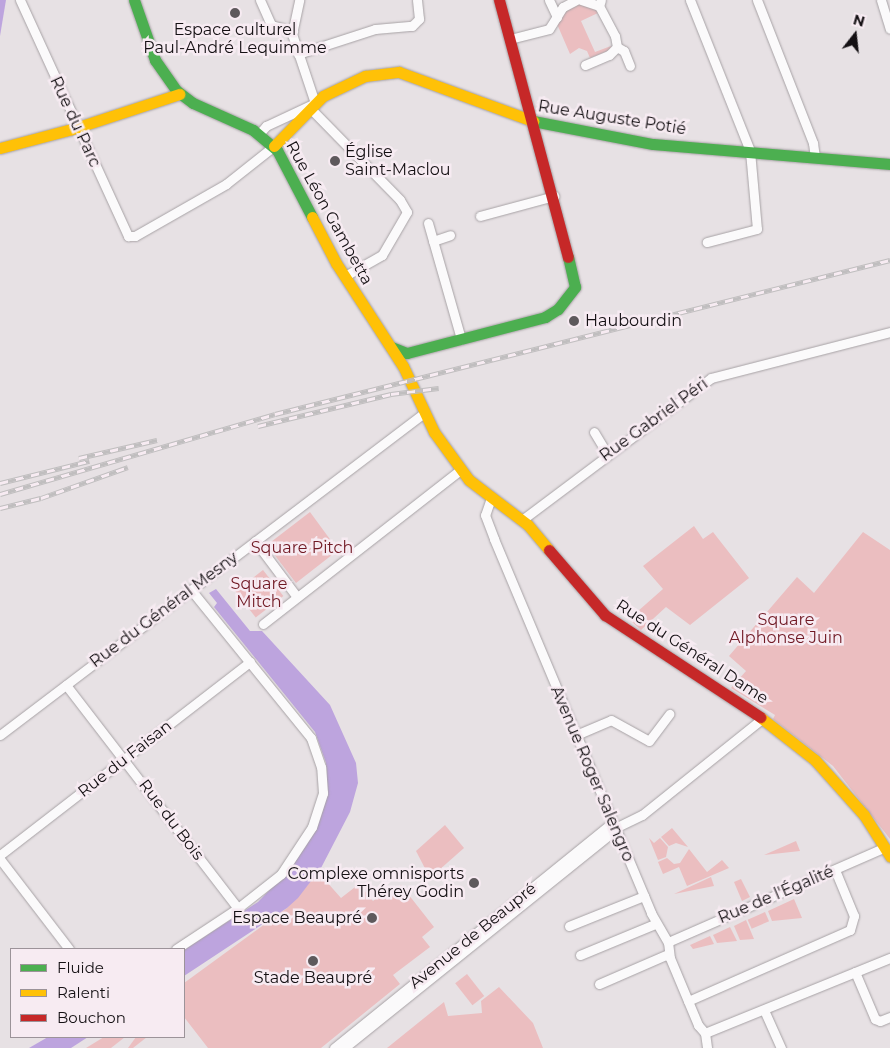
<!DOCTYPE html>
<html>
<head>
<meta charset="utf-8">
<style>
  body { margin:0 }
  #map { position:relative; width:890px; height:1048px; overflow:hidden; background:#e7e1e4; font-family:Montserrat,sans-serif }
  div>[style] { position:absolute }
  .green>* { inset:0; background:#ebbec0; transform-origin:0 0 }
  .water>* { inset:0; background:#bda4de }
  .roads { filter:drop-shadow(0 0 1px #a7a2a5) drop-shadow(0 0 1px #a7a2a5) }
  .street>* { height:9px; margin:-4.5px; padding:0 4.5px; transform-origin:4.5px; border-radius:4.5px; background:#fbfafb }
  .fast>* { height:11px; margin:-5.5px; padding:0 5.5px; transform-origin:5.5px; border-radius:5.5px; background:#4caf50 }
  .slow>* { height:11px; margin:-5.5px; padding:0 5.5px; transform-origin:5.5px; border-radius:5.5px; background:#ffc107 }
  .jam>* { height:11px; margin:-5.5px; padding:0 5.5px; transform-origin:5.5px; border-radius:5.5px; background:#c62828 }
  .rail>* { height:4.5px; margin-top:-2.25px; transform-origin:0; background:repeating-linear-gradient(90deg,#f7ebf2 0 8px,#c0bebf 0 16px); box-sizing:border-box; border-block:1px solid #c0bebf }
  .dots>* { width:14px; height:14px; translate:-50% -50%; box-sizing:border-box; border:2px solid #f7ebf2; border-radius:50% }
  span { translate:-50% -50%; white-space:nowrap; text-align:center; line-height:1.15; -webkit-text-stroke:5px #f7ebf2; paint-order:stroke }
  .poi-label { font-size:16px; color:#141013 }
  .left { translate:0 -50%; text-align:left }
  .right { translate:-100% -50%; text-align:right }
  .street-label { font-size:16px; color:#141013 }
  .park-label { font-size:16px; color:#701823 }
  .legend { position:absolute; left:10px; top:948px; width:175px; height:90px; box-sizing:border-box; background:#f7ebf2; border:1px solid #9c9399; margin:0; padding:6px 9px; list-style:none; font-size:15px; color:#141013 }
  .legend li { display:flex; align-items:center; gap:10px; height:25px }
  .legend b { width:25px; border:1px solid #9c9399 }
  .north { position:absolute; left:830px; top:10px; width:50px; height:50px; -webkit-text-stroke:4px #f7ebf2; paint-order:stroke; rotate:16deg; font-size:14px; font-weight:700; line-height:20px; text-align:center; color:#141013 }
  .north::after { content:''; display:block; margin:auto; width:18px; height:22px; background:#141013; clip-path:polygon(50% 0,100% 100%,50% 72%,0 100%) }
</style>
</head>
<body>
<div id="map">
  <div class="green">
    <i style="clip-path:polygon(575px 4px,598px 8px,600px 12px,581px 21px,595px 52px,611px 46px,610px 50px,590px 58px,587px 51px,579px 48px,570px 54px,557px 24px,566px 9px)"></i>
    <i style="clip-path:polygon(310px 512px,343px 557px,337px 551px,296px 583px,267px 545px)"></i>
    <i style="clip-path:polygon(694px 526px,703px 539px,713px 532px,749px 578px,690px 625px,666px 607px,641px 630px,629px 619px,663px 589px,643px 566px)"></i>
    <i style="clip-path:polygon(863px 532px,890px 550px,890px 839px,833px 766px,773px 719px,775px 715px,731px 688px,746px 671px,729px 656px,797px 577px,814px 593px)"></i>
    <i style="left:263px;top:570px;width:33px;height:35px;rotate:52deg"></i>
    <i style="clip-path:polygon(445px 825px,464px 848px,430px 878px,416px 851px)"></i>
    <i style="clip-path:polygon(672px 828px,688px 847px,676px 843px,669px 846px,661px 837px)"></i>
    <i style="clip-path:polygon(649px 838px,654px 843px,660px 838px,668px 847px,666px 857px,658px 860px)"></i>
    <i style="clip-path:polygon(796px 841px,800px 851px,764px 855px)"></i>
    <i style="clip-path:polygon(689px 849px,707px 872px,722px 860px,729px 868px,687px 886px,679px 867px,663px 874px,658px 862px,667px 858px,674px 864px,680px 863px)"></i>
    <i style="clip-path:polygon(318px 872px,341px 898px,359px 884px,373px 901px,385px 891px,388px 895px,401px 885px,434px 927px,422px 937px,430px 947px,393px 975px,400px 984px,321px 1048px,208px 1048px,184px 1017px,184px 983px,287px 908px)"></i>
    <i style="clip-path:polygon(711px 877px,714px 886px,674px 894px)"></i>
    <i style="clip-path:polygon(741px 879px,750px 897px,742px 901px,734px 882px)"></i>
    <i style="clip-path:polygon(794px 899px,802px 918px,772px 921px,768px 911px)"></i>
    <i style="left:765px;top:912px;width:10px;height:19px;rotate:66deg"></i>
    <i style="clip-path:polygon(746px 920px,754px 939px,740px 940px,734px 926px)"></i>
    <i style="clip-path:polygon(730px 927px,737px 941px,717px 943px,713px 935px)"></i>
    <i style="clip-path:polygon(710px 936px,714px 944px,693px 949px,690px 945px)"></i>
    <i style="left:467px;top:974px;width:28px;height:15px;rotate:52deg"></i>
    <i style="clip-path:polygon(499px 987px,533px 1023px,543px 1048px,387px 1048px,444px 1002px,448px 1016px,482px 1013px,481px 1001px)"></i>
    <i style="clip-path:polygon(104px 1037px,125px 1037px,111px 1048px,86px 1048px)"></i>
    <i style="clip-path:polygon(136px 1037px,147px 1037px,133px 1048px,128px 1048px)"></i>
  </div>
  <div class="water">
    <i style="clip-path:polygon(0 0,6px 0,0 36px)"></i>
    <i style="clip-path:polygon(216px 589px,250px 631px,262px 631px,330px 705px,356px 763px,358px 783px,350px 812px,321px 868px,298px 898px,287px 908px,184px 976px,184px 950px,258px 902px,293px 866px,322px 812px,327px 789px,326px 763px,315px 732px,214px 607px,217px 603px,209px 593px)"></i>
    <i style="clip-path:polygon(48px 1037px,88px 1037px,71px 1048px,29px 1048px)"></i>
  </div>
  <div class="roads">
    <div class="street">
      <i style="left:20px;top:0;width:260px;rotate:65.4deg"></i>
      <i style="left:128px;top:236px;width:7px"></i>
      <i style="left:135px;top:236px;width:105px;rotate:-29.7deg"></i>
      <i style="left:226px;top:184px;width:61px;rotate:-38.4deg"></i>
      <i style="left:260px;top:0;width:27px;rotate:66deg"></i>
      <i style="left:271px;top:25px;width:23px;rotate:15deg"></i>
      <i style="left:549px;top:0;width:19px;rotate:65deg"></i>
      <i style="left:581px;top:0;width:19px;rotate:18deg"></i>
      <i style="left:690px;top:0;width:162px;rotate:68.3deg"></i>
      <i style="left:750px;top:151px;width:78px;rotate:84.9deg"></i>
      <i style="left:757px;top:229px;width:52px;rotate:165.4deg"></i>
      <i style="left:757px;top:0;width:154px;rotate:68.6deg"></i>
      <i style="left:813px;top:143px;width:14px;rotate:82deg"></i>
      <i style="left:881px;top:0;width:30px;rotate:73deg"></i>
      <i style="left:510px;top:39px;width:40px;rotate:-14.4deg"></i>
      <i style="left:549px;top:29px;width:26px;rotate:-58deg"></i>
      <i style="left:563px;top:7px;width:15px;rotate:-28deg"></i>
      <i style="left:617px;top:47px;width:8px;rotate:30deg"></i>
      <i style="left:624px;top:51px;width:16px;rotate:68deg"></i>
      <i style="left:298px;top:54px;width:81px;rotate:-18deg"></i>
      <i style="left:375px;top:29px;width:37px;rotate:-5deg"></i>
      <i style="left:412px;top:26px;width:10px;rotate:-45deg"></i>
      <i style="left:419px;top:19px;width:19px;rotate:-96deg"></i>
      <i style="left:585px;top:65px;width:26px;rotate:-23deg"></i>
      <i style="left:609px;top:55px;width:11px;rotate:-45deg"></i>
      <i style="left:617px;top:47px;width:11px;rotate:-100deg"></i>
      <i style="left:615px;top:36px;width:34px;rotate:-118deg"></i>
      <i style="left:599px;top:6px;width:6px;rotate:-72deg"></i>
      <i style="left:311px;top:109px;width:127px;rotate:45.6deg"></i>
      <i style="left:400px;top:200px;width:14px;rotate:60deg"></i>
      <i style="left:407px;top:212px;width:50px;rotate:120.2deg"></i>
      <i style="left:382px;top:255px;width:43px;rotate:150.4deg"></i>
      <i style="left:259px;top:134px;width:11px;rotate:-49deg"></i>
      <i style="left:266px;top:126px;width:54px;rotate:-25.1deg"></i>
      <i style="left:315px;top:103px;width:73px;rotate:-108.4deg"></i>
      <i style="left:292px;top:34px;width:35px;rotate:-78deg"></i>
      <i style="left:480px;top:216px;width:77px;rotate:-15.1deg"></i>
      <i style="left:428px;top:223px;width:121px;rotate:74.1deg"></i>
      <i style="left:433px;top:241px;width:18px;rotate:-19deg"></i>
      <i style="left:594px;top:432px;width:26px;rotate:59deg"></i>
      <i style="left:491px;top:498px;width:18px;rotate:109deg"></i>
      <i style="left:485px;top:515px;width:26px;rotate:69deg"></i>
      <i style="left:494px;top:539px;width:406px;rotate:67.2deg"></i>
      <i style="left:651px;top:913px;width:34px;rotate:60deg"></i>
      <i style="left:668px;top:942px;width:16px;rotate:83deg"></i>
      <i style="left:670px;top:958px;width:73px;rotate:67.3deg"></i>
      <i style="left:698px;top:1025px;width:11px;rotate:49deg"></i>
      <i style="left:705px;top:1033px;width:15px;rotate:82deg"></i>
      <i style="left:522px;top:520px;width:236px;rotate:-36.9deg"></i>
      <i style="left:711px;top:378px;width:185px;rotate:-14.4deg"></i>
      <i style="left:255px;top:541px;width:70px;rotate:53.1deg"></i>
      <i style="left:263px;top:624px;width:250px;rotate:-38deg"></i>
      <i style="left:66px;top:685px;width:282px;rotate:52.4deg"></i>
      <i style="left:0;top:735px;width:532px;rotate:-37.21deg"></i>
      <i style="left:576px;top:735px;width:38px;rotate:-23deg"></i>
      <i style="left:611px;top:720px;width:43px;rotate:28.9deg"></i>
      <i style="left:649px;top:741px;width:34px;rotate:-53deg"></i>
      <i style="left:615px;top:828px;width:30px;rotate:-26deg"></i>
      <i style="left:642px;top:815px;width:155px;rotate:-38.7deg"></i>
      <i style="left:0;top:855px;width:316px;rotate:-37.7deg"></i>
      <i style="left:0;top:859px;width:113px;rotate:52.5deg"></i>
      <i style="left:569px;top:926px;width:81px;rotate:-21.8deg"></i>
      <i style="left:668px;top:942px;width:237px;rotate:-23.6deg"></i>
      <i style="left:176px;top:949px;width:74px;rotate:-33.5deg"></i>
      <i style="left:238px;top:908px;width:55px;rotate:-38.3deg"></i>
      <i style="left:281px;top:874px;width:56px;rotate:-56.6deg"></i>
      <i style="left:312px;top:827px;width:36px;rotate:-72deg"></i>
      <i style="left:323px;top:793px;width:26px;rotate:-94deg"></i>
      <i style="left:321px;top:767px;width:31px;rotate:-109deg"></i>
      <i style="left:311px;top:738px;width:191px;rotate:-129deg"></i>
      <i style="left:580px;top:955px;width:81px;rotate:-22.5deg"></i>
      <i style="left:855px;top:972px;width:51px;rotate:66.9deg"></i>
      <i style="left:875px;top:1019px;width:5px;rotate:22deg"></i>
      <i style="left:880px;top:1021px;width:11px;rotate:-22deg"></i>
      <i style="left:599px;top:984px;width:75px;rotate:-23.5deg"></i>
      <i style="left:688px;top:1001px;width:177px;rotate:-23.7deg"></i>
      <i style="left:850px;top:930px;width:15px;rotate:-74deg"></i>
      <i style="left:854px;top:916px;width:50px;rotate:-112.4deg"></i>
      <i style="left:764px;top:1010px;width:42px;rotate:65.9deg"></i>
      <i style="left:705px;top:1033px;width:200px;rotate:-22.1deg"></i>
      <i style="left:334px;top:1048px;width:358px;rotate:-39deg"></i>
      <i style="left:344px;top:1048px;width:348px;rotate:-38.8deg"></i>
    </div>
    <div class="fast">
      <i style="left:134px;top:0;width:64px;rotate:70.7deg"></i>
      <i style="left:155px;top:60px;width:38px;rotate:55deg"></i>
      <i style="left:177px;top:91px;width:20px;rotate:37deg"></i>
      <i style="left:193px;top:103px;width:66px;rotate:24.2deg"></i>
      <i style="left:253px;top:130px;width:31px;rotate:40deg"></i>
      <i style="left:277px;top:150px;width:76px;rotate:62.4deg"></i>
      <i style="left:533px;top:121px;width:122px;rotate:10.9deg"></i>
      <i style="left:653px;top:144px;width:238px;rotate:4.8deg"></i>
      <i style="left:391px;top:347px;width:17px;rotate:21deg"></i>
      <i style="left:407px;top:353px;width:143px;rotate:-14.6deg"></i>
      <i style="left:545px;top:317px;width:15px;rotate:-32deg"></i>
      <i style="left:558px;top:309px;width:28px;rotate:-52deg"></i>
      <i style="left:575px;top:287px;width:31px;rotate:-103deg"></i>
    </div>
    <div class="slow">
      <i style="left:274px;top:146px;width:70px;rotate:-45.6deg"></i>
      <i style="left:323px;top:96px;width:47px;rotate:-25.5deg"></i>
      <i style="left:365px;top:76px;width:34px;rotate:-7deg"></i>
      <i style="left:399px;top:72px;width:143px;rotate:20.1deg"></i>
      <i style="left:0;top:148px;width:74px;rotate:-14.8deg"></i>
      <i style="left:72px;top:129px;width:113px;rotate:-18.1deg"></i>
      <i style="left:312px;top:217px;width:52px;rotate:62.4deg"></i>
      <i style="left:336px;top:263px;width:123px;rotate:57deg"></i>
      <i style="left:403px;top:366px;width:73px;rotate:64.8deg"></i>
      <i style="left:434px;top:432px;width:59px;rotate:53.9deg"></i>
      <i style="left:469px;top:480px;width:74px;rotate:37.3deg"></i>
      <i style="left:528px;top:525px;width:33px;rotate:50deg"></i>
      <i style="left:760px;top:717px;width:70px;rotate:38deg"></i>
      <i style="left:815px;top:760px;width:74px;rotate:48.3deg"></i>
      <i style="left:864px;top:815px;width:49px;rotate:57.6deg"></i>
    </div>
    <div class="jam">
      <i style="left:499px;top:0;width:266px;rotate:75deg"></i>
      <i style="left:549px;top:550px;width:86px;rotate:49.3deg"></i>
      <i style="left:605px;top:615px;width:186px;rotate:33.3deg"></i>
    </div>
  </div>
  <div class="rail">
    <i style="left:258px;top:426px;width:137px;rotate:-13.5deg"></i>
    <i style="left:391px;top:394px;width:48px;rotate:-7.1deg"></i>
    <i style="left:79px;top:458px;width:80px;rotate:-13deg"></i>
    <i style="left:0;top:483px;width:92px;rotate:-13.9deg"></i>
    <i style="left:0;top:494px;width:286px;rotate:-16.2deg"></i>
    <i style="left:275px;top:414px;width:634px;rotate:-14.06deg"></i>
    <i style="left:0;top:508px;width:42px;rotate:-13.7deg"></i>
    <i style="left:41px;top:498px;width:92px;rotate:-19.6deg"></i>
  </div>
  <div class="dots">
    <i style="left:235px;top:13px;background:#5e595c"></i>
    <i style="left:335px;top:161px;background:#5e595c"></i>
    <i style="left:574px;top:321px;background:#5e595c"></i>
    <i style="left:474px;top:883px;background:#5e595c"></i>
    <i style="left:372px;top:918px;background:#5e595c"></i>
    <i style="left:313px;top:961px;background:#5e595c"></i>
  </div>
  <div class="poi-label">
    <span style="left:235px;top:39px">Espace culturel<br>Paul-André Lequimme</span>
    <span class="left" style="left:345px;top:161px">Église<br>Saint-Maclou</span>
    <span class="left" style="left:585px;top:321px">Haubourdin</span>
    <span class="right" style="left:464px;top:883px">Complexe omnisports<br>Thérey Godin</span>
    <span class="right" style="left:362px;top:918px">Espace Beaupré</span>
    <span style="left:313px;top:978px">Stade Beaupré</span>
  </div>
  <div class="street-label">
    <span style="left:612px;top:118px;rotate:9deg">Rue Auguste Potié</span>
    <span style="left:75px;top:122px;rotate:65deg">Rue du Parc</span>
    <span style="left:329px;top:213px;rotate:61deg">Rue Léon Gambetta</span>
    <span style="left:654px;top:420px;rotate:-36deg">Rue Gabriel Péri</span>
    <span style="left:164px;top:610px;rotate:-37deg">Rue du Général Mesny</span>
    <span style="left:692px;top:652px;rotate:33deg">Rue du Général Dame</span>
    <span style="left:125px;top:759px;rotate:-38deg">Rue du Faisan</span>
    <span style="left:592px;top:774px;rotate:67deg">Avenue Roger Salengro</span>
    <span style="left:171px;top:820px;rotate:53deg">Rue du Bois</span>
    <span style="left:776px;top:895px;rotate:-23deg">Rue de l'Égalité</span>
    <span style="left:473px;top:936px;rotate:-39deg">Avenue de Beaupré</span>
  </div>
  <div class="park-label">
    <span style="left:302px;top:548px">Square Pitch</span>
    <span style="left:259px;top:593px">Square<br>Mitch</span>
    <span style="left:786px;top:629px">Square<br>Alphonse Juin</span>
  </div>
  <ul class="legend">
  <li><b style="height:6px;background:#4caf50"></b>Fluide</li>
  <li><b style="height:6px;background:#ffc107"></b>Ralenti</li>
  <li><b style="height:6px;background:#c62828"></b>Bouchon</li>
  </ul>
  <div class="north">N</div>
</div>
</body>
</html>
